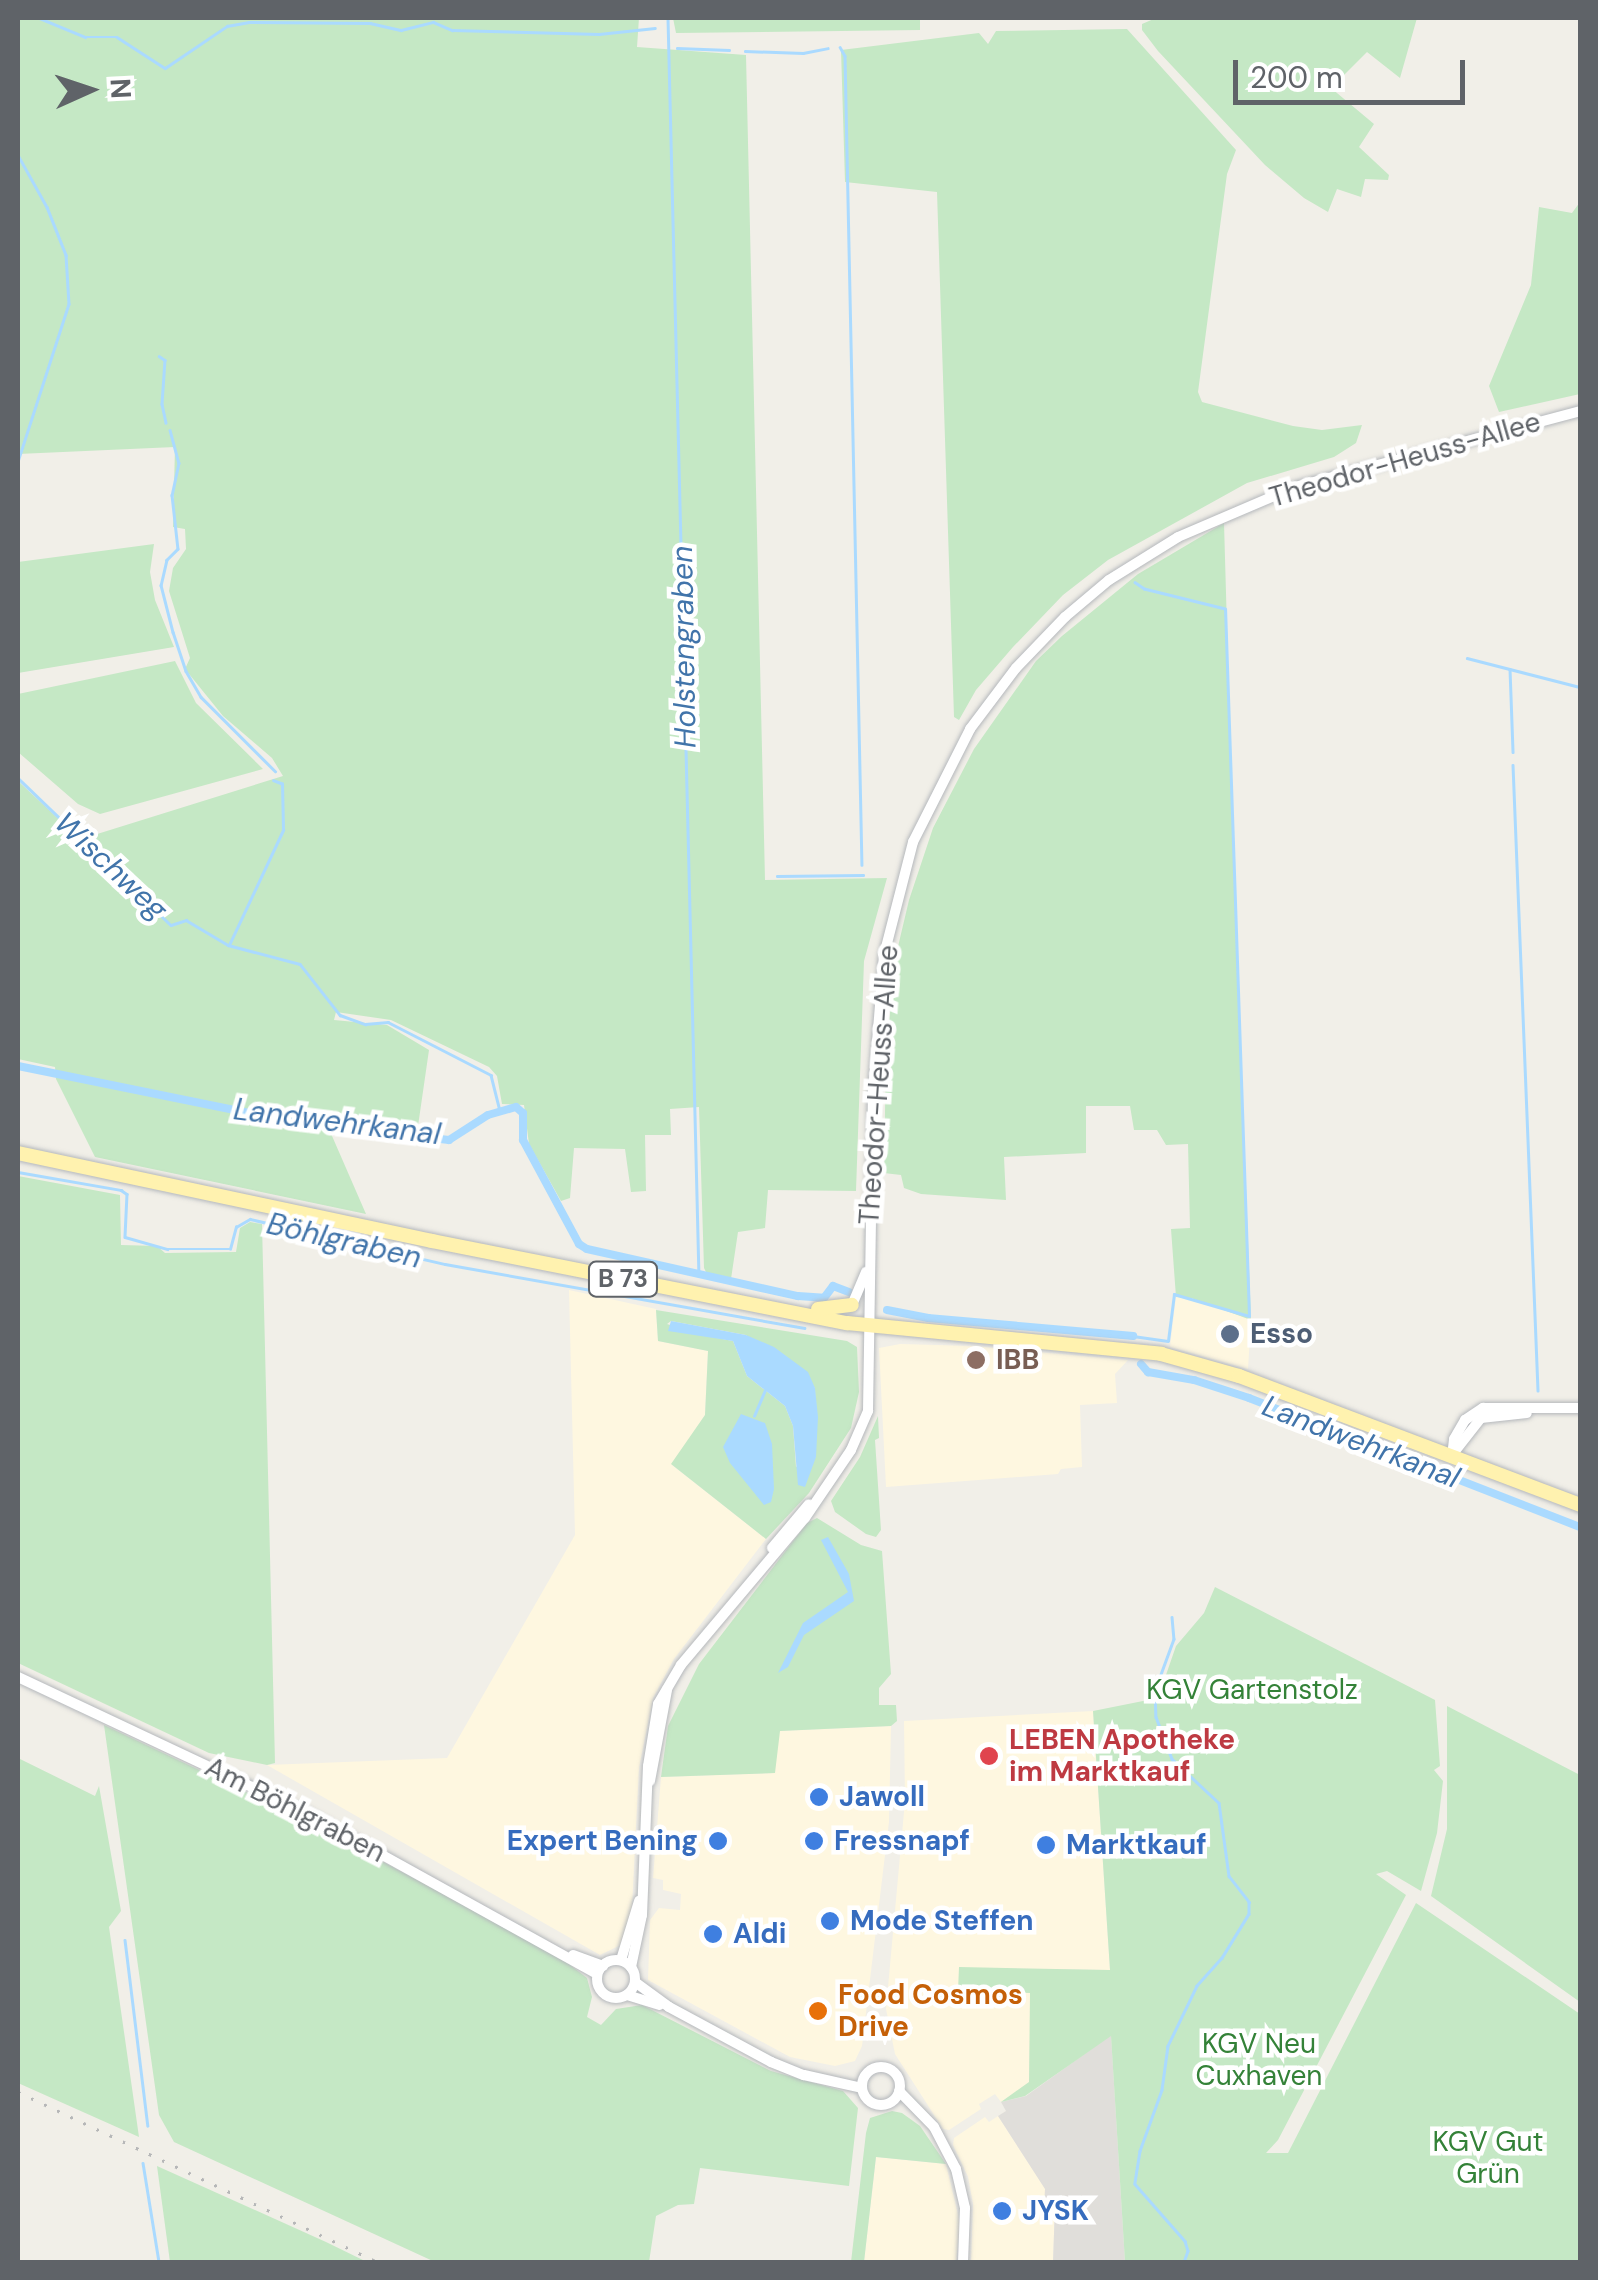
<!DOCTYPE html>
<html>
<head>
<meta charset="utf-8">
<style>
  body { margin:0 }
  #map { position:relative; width:1598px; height:2280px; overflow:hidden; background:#f1efe8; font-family:"DM Sans",sans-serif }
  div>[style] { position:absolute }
  .commercial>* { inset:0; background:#fef7e0 }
  .industrial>* { inset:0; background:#e0deda }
  .green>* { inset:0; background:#c5e8c5 }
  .water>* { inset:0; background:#aadaff }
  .stream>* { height:2.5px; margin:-1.25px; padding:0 1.25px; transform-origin:1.25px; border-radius:1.25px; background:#aadaff }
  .canal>* { height:8px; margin:-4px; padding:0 4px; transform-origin:4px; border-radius:4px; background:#aadaff }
  .roads { filter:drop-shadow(0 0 2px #b5b8bc) drop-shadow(0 0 2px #b5b8bc) }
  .minor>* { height:10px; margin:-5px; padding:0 5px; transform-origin:5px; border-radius:5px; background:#fff }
  .minor>.ring { margin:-5px; padding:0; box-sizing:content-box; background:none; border:10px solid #fff; border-radius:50% }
  .major>* { height:14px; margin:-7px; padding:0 7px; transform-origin:7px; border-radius:7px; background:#fff2af }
  .rail>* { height:2.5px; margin-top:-1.25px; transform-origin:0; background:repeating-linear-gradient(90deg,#b6b7b8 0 2.5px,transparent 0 14.5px) }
  .dots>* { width:28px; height:28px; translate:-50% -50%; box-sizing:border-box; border:5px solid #fff; border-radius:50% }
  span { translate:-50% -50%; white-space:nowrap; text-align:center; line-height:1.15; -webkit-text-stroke:9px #fff; paint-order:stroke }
  .shield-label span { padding:2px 8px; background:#fff; border:2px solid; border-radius:8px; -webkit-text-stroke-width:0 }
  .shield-label { font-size:25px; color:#5f6368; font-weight:700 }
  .street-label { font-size:28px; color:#5f6368 }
  .service-label { font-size:28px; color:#4e5e75; font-weight:700 }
  .left { translate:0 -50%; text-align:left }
  .education-label { font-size:28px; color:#785e54; font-weight:700 }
  .park-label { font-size:28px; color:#348238 }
  .health-label { font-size:28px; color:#be3a42; font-weight:700 }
  .shop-label { font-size:28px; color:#366cbe; font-weight:700 }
  .right { translate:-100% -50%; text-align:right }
  .food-label { font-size:28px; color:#c56008; font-weight:700 }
  .water-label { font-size:30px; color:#4174aa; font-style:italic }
  .frame { position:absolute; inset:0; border:20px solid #5f6368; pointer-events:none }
  .north { position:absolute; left:40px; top:40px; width:100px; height:100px; -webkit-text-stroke:8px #fff; paint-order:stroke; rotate:87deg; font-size:28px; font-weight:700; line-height:40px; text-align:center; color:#5f6368 }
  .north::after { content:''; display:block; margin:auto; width:35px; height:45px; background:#5f6368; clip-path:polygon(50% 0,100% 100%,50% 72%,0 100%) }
  .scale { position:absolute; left:1233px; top:60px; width:232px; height:45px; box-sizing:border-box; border:5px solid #5f6368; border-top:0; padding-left:12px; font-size:30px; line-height:35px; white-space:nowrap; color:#5f6368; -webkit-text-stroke:8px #fff; paint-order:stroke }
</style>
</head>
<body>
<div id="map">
  <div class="commercial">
    <i style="clip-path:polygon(569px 1290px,656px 1309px,658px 1341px,708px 1351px,705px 1415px,672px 1465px,766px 1539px,674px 1659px,653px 1698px,639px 1768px,632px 1908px,625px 1943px,600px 1955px,267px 1765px,447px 1758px,575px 1535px)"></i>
    <i style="clip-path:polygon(1176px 1297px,1191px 1297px,1251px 1320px,1248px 1369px,1170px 1347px)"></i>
    <i style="clip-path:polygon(900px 1344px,973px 1346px,1128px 1360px,1115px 1374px,1117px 1403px,1080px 1405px,1082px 1467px,1061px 1469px,1058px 1474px,886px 1487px,879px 1348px)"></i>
    <i style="clip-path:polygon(1093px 1711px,1110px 1970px,959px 1968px,959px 1991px,1031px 1993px,1029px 2083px,1001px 2102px,995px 2094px,979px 2104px,981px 2109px,949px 2130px,943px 2129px,895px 2054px,886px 2009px,905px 1801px,904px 1721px)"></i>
    <i style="clip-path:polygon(891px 1726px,889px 1822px,862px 2046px,855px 2061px,835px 2066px,790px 2057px,648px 1980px,650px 1920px,659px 1908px,680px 1910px,681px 1894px,663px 1890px,663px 1880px,653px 1878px,661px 1777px,774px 1773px,779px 1731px)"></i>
    <i style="clip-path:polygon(998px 2116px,1055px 2204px,1053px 2262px,971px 2262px,973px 2204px,968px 2177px,953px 2145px,954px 2138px,985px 2117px,989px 2122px)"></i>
    <i style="clip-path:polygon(876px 2157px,946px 2164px,960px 2223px,956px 2262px,864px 2262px)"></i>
  </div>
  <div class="industrial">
    <i style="clip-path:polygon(1111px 2035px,1125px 2262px,1053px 2262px,1055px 2205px,1044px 2205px,1045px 2189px,998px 2116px,1006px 2111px,1001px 2102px,1026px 2096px)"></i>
  </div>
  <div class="green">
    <i style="clip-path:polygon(18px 18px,639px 18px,637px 47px,746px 55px,765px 880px,887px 878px,864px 961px,856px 1191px,768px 1190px,765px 1228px,738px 1232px,731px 1279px,707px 1274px,704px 1268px,699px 1107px,670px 1109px,671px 1135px,645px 1135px,646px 1191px,631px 1192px,625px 1149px,574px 1148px,570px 1198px,561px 1201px,529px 1144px,524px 1105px,502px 1104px,497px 1076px,489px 1067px,391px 1020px,336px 1012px,334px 1020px,387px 1025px,429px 1050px,418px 1126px,330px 1116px,329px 1129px,366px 1214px,95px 1157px,56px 1079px,55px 1067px,18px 1059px,18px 781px,64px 824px,80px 834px,94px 835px,283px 776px,272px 758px,223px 716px,185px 669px,190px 658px,169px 591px,173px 568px,186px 549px,185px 529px,173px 527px,175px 447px,18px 454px)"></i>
    <i style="clip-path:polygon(673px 18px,920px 18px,920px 30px,676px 33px)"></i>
    <i style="clip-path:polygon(1156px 18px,1417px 18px,1400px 78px,1367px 52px,1331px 88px,1374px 124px,1359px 147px,1389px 175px,1388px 180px,1365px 179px,1361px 197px,1337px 189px,1328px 212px,1304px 198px,1265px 165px,1158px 51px,1142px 30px,1142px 24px)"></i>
    <i style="clip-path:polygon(1127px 29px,1236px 150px,1227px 174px,1198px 392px,1202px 402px,1293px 426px,1322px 430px,1362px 425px,1356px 443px,1334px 457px,1247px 483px,1108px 560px,1063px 595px,1013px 647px,976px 690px,959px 720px,954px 717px,937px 192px,845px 182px,841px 50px,979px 33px,988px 44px,996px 31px)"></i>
    <i style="clip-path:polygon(1580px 202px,1580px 394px,1499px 412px,1489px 386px,1531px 285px,1539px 207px,1572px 213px)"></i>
    <i style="clip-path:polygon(1224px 523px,1234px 872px,1251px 1320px,1191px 1298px,1176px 1297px,1171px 1229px,1190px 1228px,1188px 1144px,1166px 1145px,1157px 1130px,1134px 1130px,1130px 1106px,1086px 1106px,1086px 1153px,1004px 1157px,1006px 1200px,921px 1194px,904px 1188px,901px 1175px,884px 1173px,886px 1051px,896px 955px,909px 900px,933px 828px,974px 749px,1036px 661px,1062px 636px,1138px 574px)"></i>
    <i style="clip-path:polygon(154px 544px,150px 572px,155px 600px,174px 647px,18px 673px,18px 562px)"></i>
    <i style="clip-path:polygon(175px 661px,196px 703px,263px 769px,100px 814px,78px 804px,18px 752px,18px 694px)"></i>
    <i style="clip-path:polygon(18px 1176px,120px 1195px,121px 1245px,157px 1246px,165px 1253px,236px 1252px,240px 1228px,250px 1222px,262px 1224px,275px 1763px,267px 1765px,209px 1753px,18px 1663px)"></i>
    <i style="clip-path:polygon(evenodd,656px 1310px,847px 1341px,857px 1347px,859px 1392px,851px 1428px,809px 1493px,766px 1539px,671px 1464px,705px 1415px,708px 1351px,658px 1341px,656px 1310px,671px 1321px,746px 1335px,815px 1388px,816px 1457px,796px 1467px,793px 1426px,785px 1406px,747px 1376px,733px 1341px,701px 1335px,667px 1324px,671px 1321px)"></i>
    <i style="clip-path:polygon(878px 1416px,879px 1438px,875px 1440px,881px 1530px,876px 1537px,866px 1534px,835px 1512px,831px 1501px,860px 1457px)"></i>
    <i style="clip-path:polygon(817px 1518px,861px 1545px,882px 1551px,891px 1674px,879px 1688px,879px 1705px,896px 1705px,897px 1721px,891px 1726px,780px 1731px,775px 1773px,661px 1777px,668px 1726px,699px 1664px,807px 1523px)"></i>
    <i style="clip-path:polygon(1215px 1587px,1435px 1700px,1440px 1766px,1434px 1770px,1443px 1781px,1437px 1833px,1421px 1891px,1387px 1871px,1376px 1874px,1406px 1895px,1278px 2140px,1266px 2153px,1288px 2153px,1416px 1903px,1580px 2014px,1580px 2262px,1125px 2262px,1111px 2036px,1025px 2096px,1001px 2102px,1029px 2082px,1030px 1993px,958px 1991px,959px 1967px,1110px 1970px,1093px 1711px,1158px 1698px,1176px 1646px,1204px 1613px)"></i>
    <i style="clip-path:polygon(1447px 1706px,1580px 1775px,1580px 2002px,1431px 1896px,1447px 1829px)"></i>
    <i style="clip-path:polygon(104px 1725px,301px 1818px,557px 1955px,587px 1978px,592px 1997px,587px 2017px,601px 2025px,616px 2009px,642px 2005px,771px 2071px,843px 2091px,858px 2108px,849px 2186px,700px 2168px,694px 2204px,678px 2205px,656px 2216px,649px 2262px,435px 2262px,174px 2142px,159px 2115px)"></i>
    <i style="clip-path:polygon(18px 1758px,95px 1796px,99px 1786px,121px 1911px,109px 1927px,139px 2137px,18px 2083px)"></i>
    <i style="clip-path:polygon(892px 2111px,902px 2113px,920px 2126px,946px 2164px,876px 2157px,864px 2262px,851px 2262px,866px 2133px,870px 2118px)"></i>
    <i style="clip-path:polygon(157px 2166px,326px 2242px,367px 2262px,170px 2262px)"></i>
  </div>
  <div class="water">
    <i style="clip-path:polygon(671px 1321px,746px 1335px,774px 1347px,808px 1372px,815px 1388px,818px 1417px,816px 1457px,805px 1487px,798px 1485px,793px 1426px,785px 1406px,747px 1376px,733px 1341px,668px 1331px)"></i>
    <i style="clip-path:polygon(741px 1414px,765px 1423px,772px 1444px,774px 1489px,771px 1502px,764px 1505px,730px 1463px,723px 1447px)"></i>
    <i style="clip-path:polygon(828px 1537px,849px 1574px,854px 1601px,804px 1635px,788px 1667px,778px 1673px,803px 1623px,848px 1592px,821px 1540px)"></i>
  </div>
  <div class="stream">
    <i style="left:39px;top:18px;width:50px;rotate:22.4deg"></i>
    <i style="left:85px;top:37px;width:32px"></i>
    <i style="left:117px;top:37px;width:57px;rotate:32.9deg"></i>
    <i style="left:165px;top:68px;width:75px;rotate:-34.1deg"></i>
    <i style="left:227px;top:26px;width:22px;rotate:-10deg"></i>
    <i style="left:249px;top:22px;width:121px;rotate:0.5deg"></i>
    <i style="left:370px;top:23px;width:32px;rotate:13deg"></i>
    <i style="left:401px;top:30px;width:33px;rotate:-14deg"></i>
    <i style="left:433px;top:22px;width:21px;rotate:23deg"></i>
    <i style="left:452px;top:30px;width:147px;rotate:1.6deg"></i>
    <i style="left:599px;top:34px;width:56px;rotate:-6.1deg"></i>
    <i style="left:668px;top:18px;width:1258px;rotate:88.59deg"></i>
    <i style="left:840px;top:47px;width:10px;rotate:61deg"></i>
    <i style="left:845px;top:56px;width:809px;rotate:88.8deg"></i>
    <i style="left:677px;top:48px;width:52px;rotate:2.2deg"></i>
    <i style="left:745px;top:51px;width:58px;rotate:2deg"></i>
    <i style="left:803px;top:53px;width:25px;rotate:-11deg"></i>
    <i style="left:18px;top:155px;width:60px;rotate:60.9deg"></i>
    <i style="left:47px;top:207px;width:52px;rotate:68.4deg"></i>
    <i style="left:66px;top:255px;width:49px;rotate:86.5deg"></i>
    <i style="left:69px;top:304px;width:166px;rotate:107.9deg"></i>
    <i style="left:159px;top:356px;width:7px;rotate:34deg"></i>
    <i style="left:165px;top:360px;width:44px;rotate:93.9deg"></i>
    <i style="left:162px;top:404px;width:19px;rotate:78deg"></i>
    <i style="left:170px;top:430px;width:34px;rotate:75deg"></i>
    <i style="left:179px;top:463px;width:33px;rotate:102deg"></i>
    <i style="left:172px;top:495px;width:54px;rotate:83.7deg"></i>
    <i style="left:178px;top:549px;width:16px;rotate:135deg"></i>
    <i style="left:167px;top:560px;width:26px;rotate:103deg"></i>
    <i style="left:161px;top:585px;width:49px;rotate:75.7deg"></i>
    <i style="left:173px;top:632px;width:41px;rotate:71.6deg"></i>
    <i style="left:186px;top:671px;width:30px;rotate:60deg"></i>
    <i style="left:201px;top:697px;width:105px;rotate:45deg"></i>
    <i style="left:1467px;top:658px;width:117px;rotate:14.4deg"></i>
    <i style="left:1510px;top:669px;width:83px;rotate:87.9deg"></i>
    <i style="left:1513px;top:765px;width:626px;rotate:87.71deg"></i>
    <i style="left:18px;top:778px;width:212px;rotate:43.9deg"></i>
    <i style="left:171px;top:925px;width:16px;rotate:-18deg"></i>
    <i style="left:186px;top:920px;width:49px;rotate:30.8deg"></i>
    <i style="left:228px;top:945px;width:74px;rotate:14.8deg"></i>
    <i style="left:300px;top:964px;width:65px;rotate:51.9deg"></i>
    <i style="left:340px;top:1015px;width:27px;rotate:20deg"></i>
    <i style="left:365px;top:1024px;width:23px;rotate:-5deg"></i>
    <i style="left:388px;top:1022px;width:116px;rotate:27.2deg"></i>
    <i style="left:491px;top:1075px;width:36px;rotate:76deg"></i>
    <i style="left:777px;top:876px;width:86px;rotate:-0.7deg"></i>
    <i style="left:229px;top:945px;width:127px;rotate:-64.8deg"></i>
    <i style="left:283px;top:830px;width:46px;rotate:-91.2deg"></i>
    <i style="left:282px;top:784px;width:9px;rotate:-159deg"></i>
    <i style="left:18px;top:1172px;width:105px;rotate:9.9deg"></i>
    <i style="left:121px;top:1190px;width:7px;rotate:34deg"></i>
    <i style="left:127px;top:1194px;width:43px;rotate:92.7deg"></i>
    <i style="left:125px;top:1237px;width:44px;rotate:15.9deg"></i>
    <i style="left:167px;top:1249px;width:63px"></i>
    <i style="left:230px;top:1249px;width:23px;rotate:-75deg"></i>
    <i style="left:236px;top:1227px;width:16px;rotate:-30deg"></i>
    <i style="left:250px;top:1219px;width:200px;rotate:13deg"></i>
    <i style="left:445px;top:1264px;width:365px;rotate:10.1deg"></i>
    <i style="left:1133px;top:1336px;width:35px;rotate:8deg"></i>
    <i style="left:1168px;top:1341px;width:47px;rotate:-82.7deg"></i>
    <i style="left:1174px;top:1294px;width:78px;rotate:16.3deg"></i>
    <i style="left:1249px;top:1316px;width:707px;rotate:-91.94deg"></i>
    <i style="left:1225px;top:609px;width:83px;rotate:-166.1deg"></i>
    <i style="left:1144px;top:589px;width:11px;rotate:-146deg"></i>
    <i style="left:754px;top:1416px;width:30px;rotate:-67deg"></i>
    <i style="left:1172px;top:1617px;width:22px;rotate:85deg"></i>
    <i style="left:1174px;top:1639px;width:55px;rotate:110.1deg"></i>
    <i style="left:1155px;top:1691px;width:26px;rotate:88deg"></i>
    <i style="left:1156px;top:1717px;width:45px;rotate:69.1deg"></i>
    <i style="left:1172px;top:1759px;width:64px;rotate:43.1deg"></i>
    <i style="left:1219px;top:1803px;width:74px;rotate:82.2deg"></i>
    <i style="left:1229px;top:1876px;width:33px;rotate:52deg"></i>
    <i style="left:1249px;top:1902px;width:12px;rotate:90deg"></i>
    <i style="left:1249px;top:1914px;width:52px;rotate:121.5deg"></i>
    <i style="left:1222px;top:1958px;width:38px;rotate:132deg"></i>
    <i style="left:1197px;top:1986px;width:67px;rotate:115.8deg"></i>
    <i style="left:1168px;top:2046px;width:44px;rotate:97.8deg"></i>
    <i style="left:1162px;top:2090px;width:65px;rotate:109.8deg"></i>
    <i style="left:1140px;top:2151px;width:33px;rotate:99deg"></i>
    <i style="left:1135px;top:2184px;width:76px;rotate:48.7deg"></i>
    <i style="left:1185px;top:2241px;width:10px;rotate:73deg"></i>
    <i style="left:1188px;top:2251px;width:12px;rotate:110deg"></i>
    <i style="left:125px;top:1940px;width:187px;rotate:83deg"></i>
    <i style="left:143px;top:2163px;width:100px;rotate:80.8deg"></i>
  </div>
  <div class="canal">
    <i style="left:18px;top:1066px;width:286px;rotate:11.5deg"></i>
    <i style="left:298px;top:1123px;width:152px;rotate:6.4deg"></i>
    <i style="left:449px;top:1140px;width:46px;rotate:-32.7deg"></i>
    <i style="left:488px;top:1115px;width:29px;rotate:-16deg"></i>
    <i style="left:516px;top:1107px;width:9px;rotate:41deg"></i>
    <i style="left:523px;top:1113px;width:27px;rotate:90deg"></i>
    <i style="left:523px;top:1140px;width:118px;rotate:61.7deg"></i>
    <i style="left:579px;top:1244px;width:9px;rotate:32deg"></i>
    <i style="left:587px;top:1249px;width:216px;rotate:12.6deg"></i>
    <i style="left:798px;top:1296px;width:26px;rotate:4deg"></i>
    <i style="left:824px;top:1298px;width:15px;rotate:-53deg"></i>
    <i style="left:833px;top:1286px;width:17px;rotate:21deg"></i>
    <i style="left:887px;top:1310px;width:42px;rotate:11deg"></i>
    <i style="left:928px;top:1318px;width:206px;rotate:5deg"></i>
    <i style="left:1141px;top:1364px;width:11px;rotate:49deg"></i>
    <i style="left:1148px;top:1372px;width:47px;rotate:9.9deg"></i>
    <i style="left:1194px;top:1380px;width:58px;rotate:18.1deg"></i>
    <i style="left:1249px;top:1398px;width:355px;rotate:21.3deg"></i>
  </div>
  <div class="roads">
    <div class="minor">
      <i style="left:852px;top:1305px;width:36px;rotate:-67deg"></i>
      <i style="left:1452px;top:1455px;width:47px;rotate:-51.9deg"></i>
      <i style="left:1481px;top:1418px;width:46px;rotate:-6.2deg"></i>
      <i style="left:1452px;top:1456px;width:17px;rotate:-83deg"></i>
      <i style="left:1454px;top:1439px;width:22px;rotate:-60deg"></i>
      <i style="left:1465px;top:1420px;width:22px;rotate:-34deg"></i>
      <i style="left:1483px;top:1408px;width:97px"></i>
      <i style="left:772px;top:1548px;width:57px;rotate:-49.9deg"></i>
      <i style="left:18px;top:1677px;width:315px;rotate:25.2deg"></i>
      <i style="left:303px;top:1811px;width:336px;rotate:29deg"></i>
      <i style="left:650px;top:1781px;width:93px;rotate:-79.4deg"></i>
      <i style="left:573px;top:1955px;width:32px;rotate:20deg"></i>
      <i class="ring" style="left:597px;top:1960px;width:28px;height:28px"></i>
      <i style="left:621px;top:1960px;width:62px;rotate:-73deg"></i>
      <i style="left:631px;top:1967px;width:53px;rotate:-78.1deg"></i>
      <i style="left:642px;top:1915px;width:149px;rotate:-87.7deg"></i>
      <i style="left:648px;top:1766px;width:63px;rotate:-80.8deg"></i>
      <i style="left:658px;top:1704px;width:45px;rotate:-59.5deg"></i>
      <i style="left:681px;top:1665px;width:192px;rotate:-49.9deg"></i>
      <i style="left:805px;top:1518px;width:82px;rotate:-55.9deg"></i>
      <i style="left:851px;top:1450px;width:43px;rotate:-66.4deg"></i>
      <i style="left:868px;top:1411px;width:319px;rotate:-89.1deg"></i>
      <i style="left:873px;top:1092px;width:137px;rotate:-85.4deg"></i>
      <i style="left:884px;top:955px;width:117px;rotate:-75.6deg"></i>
      <i style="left:913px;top:842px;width:127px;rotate:-63.2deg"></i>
      <i style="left:970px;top:729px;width:76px;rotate:-53deg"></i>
      <i style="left:1016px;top:668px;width:71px;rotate:-46.1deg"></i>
      <i style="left:1065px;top:617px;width:57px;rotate:-40.1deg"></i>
      <i style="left:1109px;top:580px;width:81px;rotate:-31.9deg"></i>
      <i style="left:1178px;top:537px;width:127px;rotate:-23.1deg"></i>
      <i style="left:1295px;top:487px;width:295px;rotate:-14.9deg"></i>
      <i style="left:635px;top:1982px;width:42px;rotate:36.3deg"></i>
      <i style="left:669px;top:2007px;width:116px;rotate:28.3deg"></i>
      <i style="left:771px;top:2062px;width:35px;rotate:22deg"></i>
      <i style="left:804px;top:2075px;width:59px;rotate:12.6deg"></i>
      <i style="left:627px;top:1995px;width:34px;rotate:17deg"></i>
      <i class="ring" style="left:862px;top:2067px;width:28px;height:28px"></i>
      <i style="left:899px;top:2091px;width:50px;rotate:45.8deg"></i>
      <i style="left:934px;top:2127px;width:47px;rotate:62.4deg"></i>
      <i style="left:956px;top:2169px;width:40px;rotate:77deg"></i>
      <i style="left:965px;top:2208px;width:54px;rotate:92.1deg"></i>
    </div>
    <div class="major">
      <i style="left:18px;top:1153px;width:423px;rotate:12deg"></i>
      <i style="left:432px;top:1241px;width:423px;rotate:11.2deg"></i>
      <i style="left:847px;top:1323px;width:316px;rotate:5.6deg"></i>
      <i style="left:1161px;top:1354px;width:81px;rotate:15.8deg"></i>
      <i style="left:1239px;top:1376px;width:365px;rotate:20.7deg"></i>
      <i style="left:818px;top:1309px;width:34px;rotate:-7deg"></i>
    </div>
  </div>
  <div class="rail">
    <i style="left:18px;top:2092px;width:397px;rotate:25.3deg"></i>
  </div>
  <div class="dots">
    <i style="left:1230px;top:1334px;background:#5c6f8a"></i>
    <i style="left:976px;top:1360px;background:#8d6e63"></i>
    <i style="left:989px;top:1756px;background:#e0444e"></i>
    <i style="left:819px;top:1797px;background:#3f7fe0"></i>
    <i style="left:718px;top:1841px;background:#3f7fe0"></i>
    <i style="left:814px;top:1841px;background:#3f7fe0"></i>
    <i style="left:1046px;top:1845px;background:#3f7fe0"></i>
    <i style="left:830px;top:1921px;background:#3f7fe0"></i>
    <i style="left:713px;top:1934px;background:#3f7fe0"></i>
    <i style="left:818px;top:2011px;background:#e8710a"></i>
    <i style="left:1002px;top:2211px;background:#3f7fe0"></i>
  </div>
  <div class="shield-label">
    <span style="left:623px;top:1279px">B 73</span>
  </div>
  <div class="street-label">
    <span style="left:1405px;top:460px;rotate:-16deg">Theodor-Heuss-Allee</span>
    <span style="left:879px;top:1085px;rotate:-86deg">Theodor-Heuss-Allee</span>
    <span style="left:295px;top:1810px;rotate:27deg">Am Böhlgraben</span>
  </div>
  <div class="service-label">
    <span class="left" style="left:1250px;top:1334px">Esso</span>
  </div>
  <div class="education-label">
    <span class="left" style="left:996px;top:1360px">IBB</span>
  </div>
  <div class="park-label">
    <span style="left:1252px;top:1690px">KGV Gartenstolz</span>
    <span style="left:1259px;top:2060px">KGV Neu<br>Cuxhaven</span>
    <span style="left:1488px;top:2158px">KGV Gut<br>Grün</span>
  </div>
  <div class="health-label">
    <span class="left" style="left:1009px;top:1756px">LEBEN Apotheke<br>im Marktkauf</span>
  </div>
  <div class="shop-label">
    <span class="left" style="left:839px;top:1797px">Jawoll</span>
    <span class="right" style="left:698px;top:1841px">Expert Bening</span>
    <span class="left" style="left:834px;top:1841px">Fressnapf</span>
    <span class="left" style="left:1066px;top:1845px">Marktkauf</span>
    <span class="left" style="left:850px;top:1921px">Mode Steffen</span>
    <span class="left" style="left:733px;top:1934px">Aldi</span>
    <span class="left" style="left:1022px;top:2211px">JYSK</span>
  </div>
  <div class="food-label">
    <span class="left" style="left:838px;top:2011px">Food Cosmos<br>Drive</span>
  </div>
  <div class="water-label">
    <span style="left:684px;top:647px;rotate:-91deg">Holstengraben</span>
    <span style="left:111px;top:866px;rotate:43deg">Wischweg</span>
    <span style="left:337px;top:1122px;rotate:7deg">Landwehrkanal</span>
    <span style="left:344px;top:1241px;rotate:13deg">Böhlgraben</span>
    <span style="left:1361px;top:1442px;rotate:21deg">Landwehrkanal</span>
  </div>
  <div class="frame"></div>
  <div class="north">N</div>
  <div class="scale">200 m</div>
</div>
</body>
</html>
